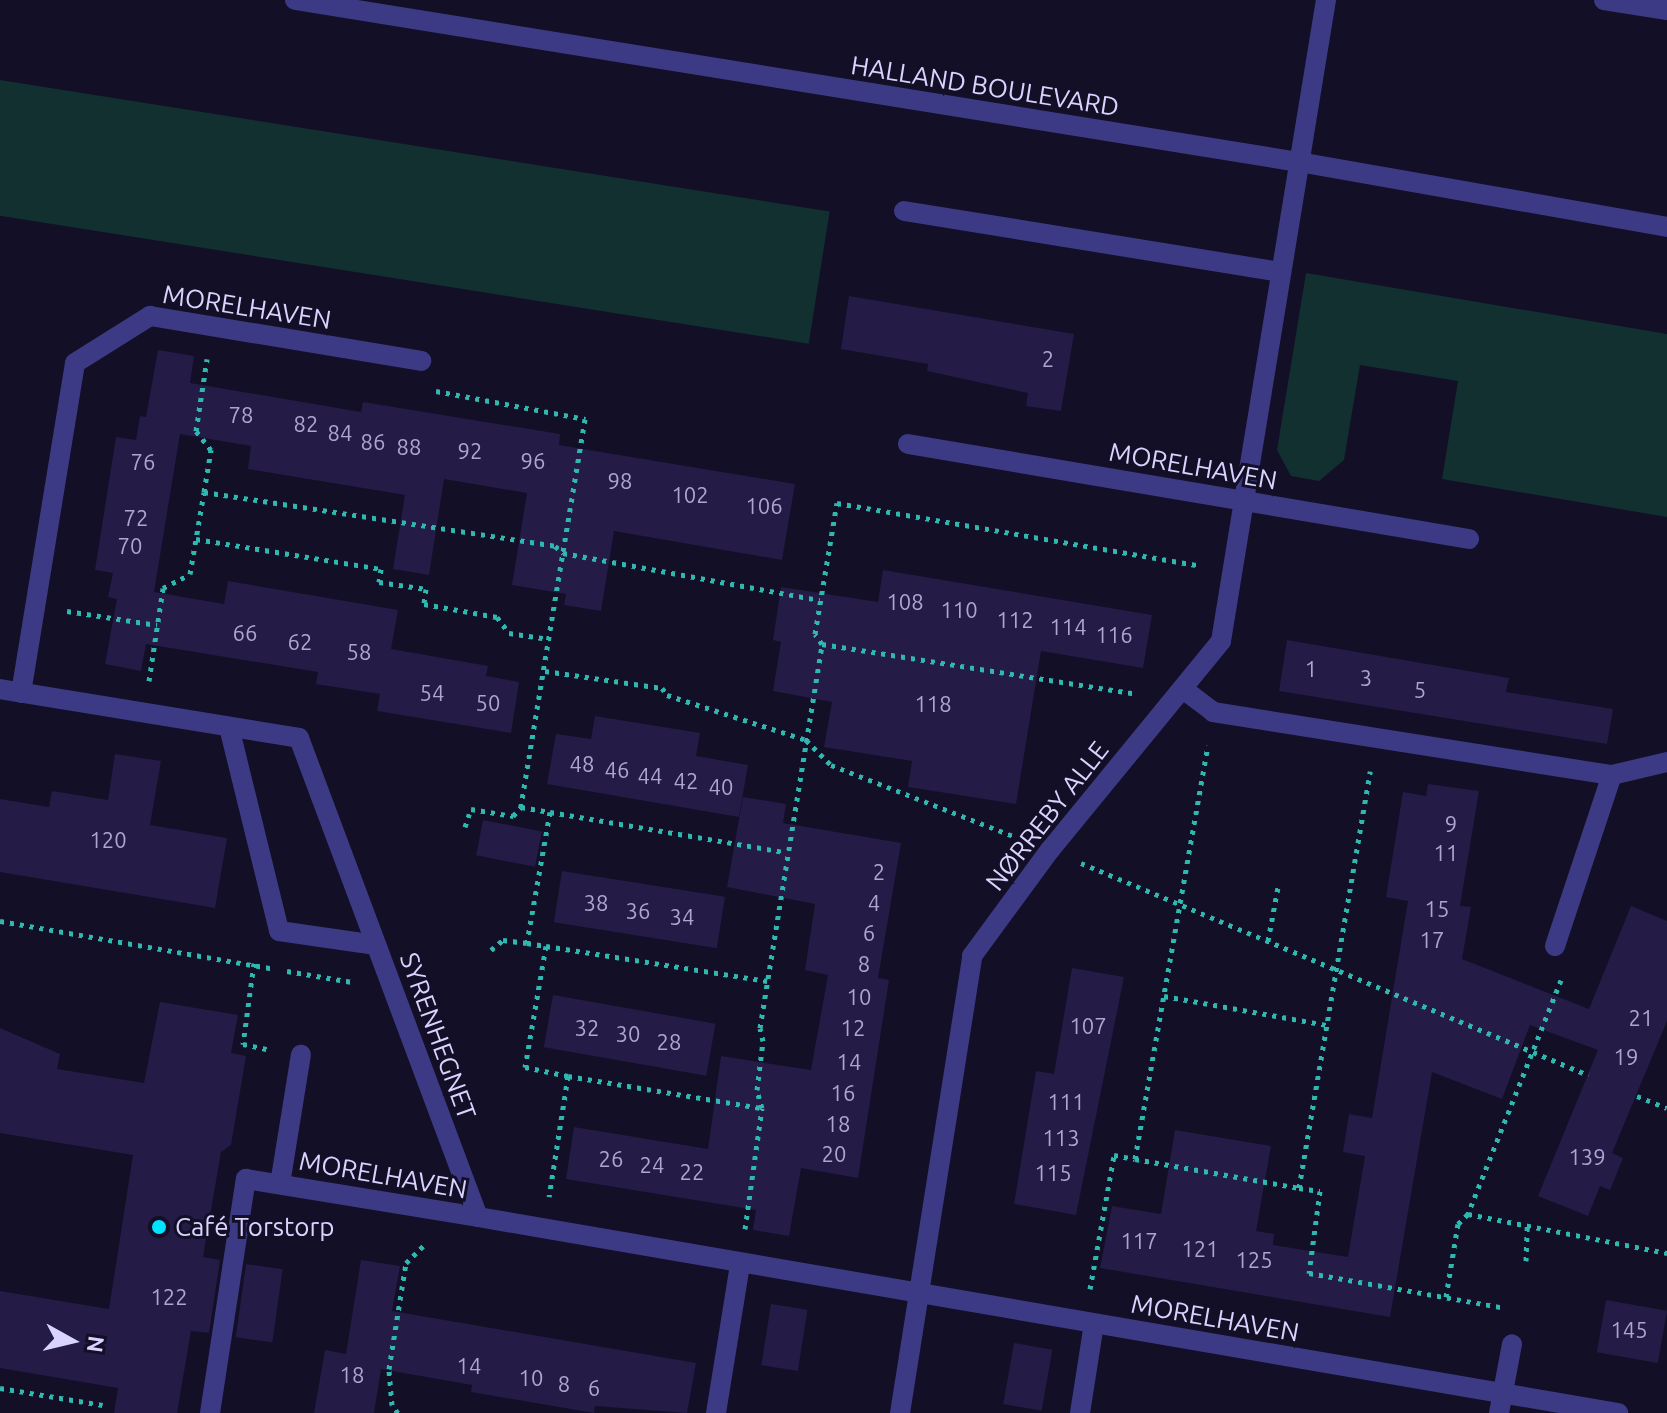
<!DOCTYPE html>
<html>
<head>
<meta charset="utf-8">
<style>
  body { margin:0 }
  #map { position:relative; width:1667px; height:1413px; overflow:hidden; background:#130f26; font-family:Ubuntu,sans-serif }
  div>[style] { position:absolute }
  .green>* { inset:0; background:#12302f; transform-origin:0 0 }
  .building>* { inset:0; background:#241b47; transform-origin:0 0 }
  .path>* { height:5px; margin-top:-2.5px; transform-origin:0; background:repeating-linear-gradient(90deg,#2fb8b0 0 4px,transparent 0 10px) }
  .service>* { height:20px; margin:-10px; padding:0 10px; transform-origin:10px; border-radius:10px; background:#3d3a85 }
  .minor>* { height:20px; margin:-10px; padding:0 10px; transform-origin:10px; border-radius:10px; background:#3d3a85 }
  .tertiary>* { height:20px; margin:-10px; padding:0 10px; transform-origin:10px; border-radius:10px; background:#3d3a85 }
  .dots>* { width:22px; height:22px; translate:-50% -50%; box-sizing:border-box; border:4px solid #130f26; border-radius:50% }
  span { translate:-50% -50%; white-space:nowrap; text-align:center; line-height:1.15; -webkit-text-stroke:6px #130f26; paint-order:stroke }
  .number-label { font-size:22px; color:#aca6d1 }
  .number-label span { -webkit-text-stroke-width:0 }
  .street-label { font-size:26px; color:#d9d4ff }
  .poi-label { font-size:26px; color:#d9d4ff }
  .left { translate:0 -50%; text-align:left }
  .north { position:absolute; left:32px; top:1301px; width:80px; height:80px; -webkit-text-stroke:6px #130f26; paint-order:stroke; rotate:98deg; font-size:22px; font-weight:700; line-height:32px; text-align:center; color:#d9d4ff }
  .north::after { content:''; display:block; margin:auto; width:28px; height:36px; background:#d9d4ff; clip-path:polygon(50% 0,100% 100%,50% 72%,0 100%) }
</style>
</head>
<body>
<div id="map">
  <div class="green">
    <i style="left:0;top:80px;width:840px;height:134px;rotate:9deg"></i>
    <i style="clip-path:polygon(1306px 273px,1667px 334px,1667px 517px,1442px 479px,1458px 381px,1360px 365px,1344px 460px,1319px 481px,1291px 476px,1277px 450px)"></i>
  </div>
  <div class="building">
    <i style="clip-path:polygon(849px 296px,1074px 334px,1061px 411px,1026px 406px,1028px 393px,927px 371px,928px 364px,841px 349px)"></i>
    <i style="clip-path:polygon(158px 350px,194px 356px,190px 383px,361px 412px,363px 402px,560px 434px,559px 445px,795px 484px,782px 560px,614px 531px,601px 611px,564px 605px,566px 594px,512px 585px,527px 493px,444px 479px,429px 575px,393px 569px,405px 495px,248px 469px,251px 446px,180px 434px,154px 592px,224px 604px,228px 581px,398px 610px,391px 649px,488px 666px,486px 676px,519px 682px,511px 733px,377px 711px,380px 694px,316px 684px,318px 672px,146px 644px,141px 671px,105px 664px,117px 599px,108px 597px,113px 573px,95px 570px,116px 437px,136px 440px,140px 416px,146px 417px)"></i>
    <i style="clip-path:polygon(883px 570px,1152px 615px,1143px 668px,1041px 651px,1016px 804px,908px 787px,912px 761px,824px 747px,832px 702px,773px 691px,781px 642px,773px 640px,781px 587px,878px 602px)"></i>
    <i style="clip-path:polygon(1287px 640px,1509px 678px,1506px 692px,1613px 709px,1607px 744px,1279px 691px)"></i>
    <i style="clip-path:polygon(595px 716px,700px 733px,696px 756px,748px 765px,739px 817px,547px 784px,556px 734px,591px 739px)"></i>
    <i style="clip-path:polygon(115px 754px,161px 761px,150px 825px,227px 838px,215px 908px,0 872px,0 799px,49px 807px,52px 791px,108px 800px)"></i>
    <i style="clip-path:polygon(1428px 784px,1479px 791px,1460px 906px,1471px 907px,1462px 959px,1589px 1009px,1631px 906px,1667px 921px,1667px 1021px,1612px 1153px,1623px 1158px,1610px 1190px,1600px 1186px,1588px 1216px,1538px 1196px,1598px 1050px,1530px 1025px,1502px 1099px,1432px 1072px,1390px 1317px,1100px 1268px,1112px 1206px,1161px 1214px,1175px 1130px,1271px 1146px,1256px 1231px,1274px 1234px,1273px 1245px,1348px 1257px,1365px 1156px,1343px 1152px,1349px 1114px,1372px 1118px,1408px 901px,1386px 897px,1403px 792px,1426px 796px)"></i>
    <i style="clip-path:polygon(743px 797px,786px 804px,783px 823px,901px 843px,878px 978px,889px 980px,858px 1178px,801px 1168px,789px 1236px,753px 1230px,756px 1210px,566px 1179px,574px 1127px,708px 1149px,721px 1056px,811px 1070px,828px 975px,805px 970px,815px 904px,727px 887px)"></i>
    <i style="left:483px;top:820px;width:60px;height:36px;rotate:11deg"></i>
    <i style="left:562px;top:871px;width:165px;height:52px;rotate:9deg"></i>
    <i style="clip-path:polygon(1072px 968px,1124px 977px,1076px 1215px,1014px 1204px,1036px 1071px,1054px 1074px)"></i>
    <i style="left:553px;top:995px;width:165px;height:53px;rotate:10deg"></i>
    <i style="clip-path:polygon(160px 1002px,238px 1015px,231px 1053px,246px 1056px,231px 1145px,221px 1152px,203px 1257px,220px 1260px,209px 1333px,191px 1331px,177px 1413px,114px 1413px,118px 1388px,0 1368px,0 1291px,109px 1309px,133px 1155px,0 1133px,0 1028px,60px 1054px,57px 1069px,144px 1083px)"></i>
    <i style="clip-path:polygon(361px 1260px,400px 1266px,392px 1311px,696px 1363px,687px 1413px,595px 1406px,594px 1413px,471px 1392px,472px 1385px,381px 1369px,374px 1413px,314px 1413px,325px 1350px,346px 1354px)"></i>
    <i style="left:246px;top:1264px;width:37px;height:74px;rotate:8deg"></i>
    <i style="left:1606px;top:1300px;width:62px;height:53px;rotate:10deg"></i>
    <i style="left:771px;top:1304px;width:37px;height:62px;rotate:9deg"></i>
    <i style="left:1014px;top:1343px;width:39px;height:62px;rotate:10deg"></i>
  </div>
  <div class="path">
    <i style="left:436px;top:391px;width:152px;rotate:10.6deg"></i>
    <i style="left:585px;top:419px;width:393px;rotate:99.4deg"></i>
    <i style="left:521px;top:807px;width:29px;rotate:10deg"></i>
    <i style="left:550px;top:812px;width:133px;rotate:100deg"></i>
    <i style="left:527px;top:943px;width:19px;rotate:9deg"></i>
    <i style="left:546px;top:946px;width:123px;rotate:99.8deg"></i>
    <i style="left:525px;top:1067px;width:44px;rotate:11.8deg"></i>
    <i style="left:568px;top:1076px;width:122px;rotate:98.9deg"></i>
    <i style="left:204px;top:492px;width:43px;rotate:-80.5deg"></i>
    <i style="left:211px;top:450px;width:24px;rotate:-128deg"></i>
    <i style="left:196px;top:431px;width:73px;rotate:-81.3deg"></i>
    <i style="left:196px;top:539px;width:187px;rotate:9.2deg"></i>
    <i style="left:381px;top:569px;width:13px;rotate:99deg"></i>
    <i style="left:379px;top:582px;width:48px;rotate:8.5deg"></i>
    <i style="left:426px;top:589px;width:15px;rotate:98deg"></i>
    <i style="left:424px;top:604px;width:74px;rotate:10.1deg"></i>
    <i style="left:497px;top:617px;width:20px;rotate:53deg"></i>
    <i style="left:509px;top:633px;width:40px;rotate:8.5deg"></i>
    <i style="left:67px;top:611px;width:91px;rotate:8.8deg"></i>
    <i style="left:822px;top:644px;width:315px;rotate:9deg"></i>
    <i style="left:545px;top:671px;width:118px;rotate:8.3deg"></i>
    <i style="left:662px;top:688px;width:9px;rotate:54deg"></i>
    <i style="left:667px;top:695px;width:146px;rotate:17.9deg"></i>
    <i style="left:806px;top:740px;width:35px;rotate:45deg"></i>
    <i style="left:831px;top:765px;width:199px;rotate:21.3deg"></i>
    <i style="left:149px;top:681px;width:94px;rotate:-81.4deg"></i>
    <i style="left:163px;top:588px;width:30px;rotate:-27deg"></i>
    <i style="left:190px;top:574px;width:83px;rotate:-80.3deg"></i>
    <i style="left:204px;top:492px;width:355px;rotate:8.7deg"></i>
    <i style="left:555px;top:546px;width:11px;rotate:41deg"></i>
    <i style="left:563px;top:553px;width:261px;rotate:10.4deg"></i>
    <i style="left:550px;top:812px;width:238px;rotate:9.7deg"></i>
    <i style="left:465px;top:827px;width:19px;rotate:-72deg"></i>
    <i style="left:471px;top:809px;width:43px;rotate:9.5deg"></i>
    <i style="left:513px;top:816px;width:12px;rotate:-48deg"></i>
    <i style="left:1081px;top:863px;width:550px;rotate:22.69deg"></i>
    <i style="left:0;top:921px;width:278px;rotate:9.9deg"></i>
    <i style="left:1268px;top:941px;width:55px;rotate:-79.5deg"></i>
    <i style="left:546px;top:946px;width:224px;rotate:9deg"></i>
    <i style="left:491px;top:950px;width:16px;rotate:-40deg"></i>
    <i style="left:503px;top:940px;width:24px;rotate:7deg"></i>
    <i style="left:254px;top:963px;width:82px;rotate:97.7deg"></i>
    <i style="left:243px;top:1044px;width:25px;rotate:12deg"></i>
    <i style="left:287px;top:971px;width:66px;rotate:9.6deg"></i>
    <i style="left:1561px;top:980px;width:252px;rotate:111.7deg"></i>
    <i style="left:1468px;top:1214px;width:203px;rotate:11.1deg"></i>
    <i style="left:1164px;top:996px;width:166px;rotate:10.1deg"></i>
    <i style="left:568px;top:1076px;width:197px;rotate:9.4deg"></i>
    <i style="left:1637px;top:1096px;width:32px;rotate:22deg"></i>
    <i style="left:1135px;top:1159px;width:167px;rotate:10deg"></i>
    <i style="left:1299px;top:1188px;width:423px;rotate:-80.3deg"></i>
    <i style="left:1299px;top:1188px;width:21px;rotate:8deg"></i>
    <i style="left:1320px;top:1191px;width:83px;rotate:97.6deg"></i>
    <i style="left:1309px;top:1273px;width:199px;rotate:10.1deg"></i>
    <i style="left:745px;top:1229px;width:122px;rotate:-82deg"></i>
    <i style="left:762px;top:1108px;width:19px;rotate:-106deg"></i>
    <i style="left:757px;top:1090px;width:49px;rotate:-83deg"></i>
    <i style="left:763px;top:1041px;width:13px;rotate:-103deg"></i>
    <i style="left:760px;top:1028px;width:389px;rotate:-80.8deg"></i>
    <i style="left:822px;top:644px;width:12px;rotate:-125deg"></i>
    <i style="left:815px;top:634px;width:133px;rotate:-80.5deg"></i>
    <i style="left:837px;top:503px;width:369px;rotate:9.8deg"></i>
    <i style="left:1526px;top:1261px;width:35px;rotate:-88deg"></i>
    <i style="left:1090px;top:1289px;width:136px;rotate:-79.8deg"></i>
    <i style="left:1114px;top:1155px;width:21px;rotate:11deg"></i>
    <i style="left:1135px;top:1159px;width:420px;rotate:-80deg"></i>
    <i style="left:1446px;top:1297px;width:74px;rotate:-80.7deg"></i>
    <i style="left:1458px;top:1224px;width:14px;rotate:-45deg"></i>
    <i style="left:0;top:1388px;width:104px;rotate:9.4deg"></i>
    <i style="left:398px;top:1413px;width:10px;rotate:-127deg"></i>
    <i style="left:392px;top:1405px;width:36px;rotate:-95deg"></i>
    <i style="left:389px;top:1369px;width:107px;rotate:-80.9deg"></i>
    <i style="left:406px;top:1263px;width:27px;rotate:-45deg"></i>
  </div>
  <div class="service">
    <i style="left:1604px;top:0;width:64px;rotate:9deg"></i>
    <i style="left:904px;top:211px;width:381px;rotate:9.2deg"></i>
    <i style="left:229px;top:727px;width:210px;rotate:76.2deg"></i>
    <i style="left:279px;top:931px;width:98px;rotate:8.2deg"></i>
    <i style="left:1555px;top:946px;width:180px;rotate:-71.6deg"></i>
  </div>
  <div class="minor">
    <i style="left:908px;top:444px;width:569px;rotate:9.61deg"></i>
    <i style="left:0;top:689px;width:303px;rotate:9.3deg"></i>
    <i style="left:299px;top:738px;width:511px;rotate:69.51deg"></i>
    <i style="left:478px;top:1217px;width:1157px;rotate:9.76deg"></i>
    <i style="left:1183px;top:689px;width:38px;rotate:37deg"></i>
    <i style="left:1213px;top:712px;width:404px;rotate:9deg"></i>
    <i style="left:1612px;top:775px;width:57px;rotate:-13.3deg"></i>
    <i style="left:21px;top:693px;width:334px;rotate:-80.7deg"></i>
    <i style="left:75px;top:363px;width:89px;rotate:-32.1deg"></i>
    <i style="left:150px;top:316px;width:275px;rotate:9.4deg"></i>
    <i style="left:280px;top:1184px;width:131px;rotate:-80.8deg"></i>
    <i style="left:210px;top:1413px;width:237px;rotate:-81.3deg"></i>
    <i style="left:246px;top:1179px;width:235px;rotate:9.3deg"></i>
    <i style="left:716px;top:1413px;width:150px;rotate:-80.8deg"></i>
    <i style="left:900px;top:1413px;width:463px;rotate:-81deg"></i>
    <i style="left:972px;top:956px;width:132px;rotate:-53.7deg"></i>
    <i style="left:1050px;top:850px;width:270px;rotate:-50.7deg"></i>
    <i style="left:1221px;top:641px;width:650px;rotate:-80.7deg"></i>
    <i style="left:1080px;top:1413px;width:90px;rotate:-81.1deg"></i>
    <i style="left:1499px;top:1413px;width:70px;rotate:-79.3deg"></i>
  </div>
  <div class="tertiary">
    <i style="left:295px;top:0;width:1017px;rotate:9.17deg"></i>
    <i style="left:1299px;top:162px;width:374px;rotate:10deg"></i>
  </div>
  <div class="dots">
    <i style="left:159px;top:1227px;background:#00e5ff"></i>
  </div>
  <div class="number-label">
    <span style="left:1048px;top:359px">2</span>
    <span style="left:241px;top:415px">78</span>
    <span style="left:306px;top:424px">82</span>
    <span style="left:340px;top:433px">84</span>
    <span style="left:373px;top:442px">86</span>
    <span style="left:409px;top:447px">88</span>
    <span style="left:470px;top:451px">92</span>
    <span style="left:533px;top:461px">96</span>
    <span style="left:143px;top:462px">76</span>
    <span style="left:620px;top:481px">98</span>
    <span style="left:690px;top:495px">102</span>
    <span style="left:764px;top:506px">106</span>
    <span style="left:136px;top:518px">72</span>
    <span style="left:130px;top:546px">70</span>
    <span style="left:905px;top:602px">108</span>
    <span style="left:959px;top:610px">110</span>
    <span style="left:1015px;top:620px">112</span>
    <span style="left:1068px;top:627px">114</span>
    <span style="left:245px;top:633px">66</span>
    <span style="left:1114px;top:635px">116</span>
    <span style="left:300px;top:642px">62</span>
    <span style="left:359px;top:652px">58</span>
    <span style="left:1311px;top:669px">1</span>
    <span style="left:1366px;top:678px">3</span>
    <span style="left:1420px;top:690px">5</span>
    <span style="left:432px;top:693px">54</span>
    <span style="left:488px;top:703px">50</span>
    <span style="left:933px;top:704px">118</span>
    <span style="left:582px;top:764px">48</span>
    <span style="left:617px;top:770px">46</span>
    <span style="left:650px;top:776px">44</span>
    <span style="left:686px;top:781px">42</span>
    <span style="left:721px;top:787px">40</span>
    <span style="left:1451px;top:824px">9</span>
    <span style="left:108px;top:840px">120</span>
    <span style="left:1446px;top:853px">11</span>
    <span style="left:879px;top:872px">2</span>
    <span style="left:596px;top:903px">38</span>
    <span style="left:874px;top:903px">4</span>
    <span style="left:1437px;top:909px">15</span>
    <span style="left:638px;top:911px">36</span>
    <span style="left:682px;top:917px">34</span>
    <span style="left:869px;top:933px">6</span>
    <span style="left:1432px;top:940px">17</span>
    <span style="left:864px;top:964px">8</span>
    <span style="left:859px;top:997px">10</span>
    <span style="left:1641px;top:1018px">21</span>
    <span style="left:1088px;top:1026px">107</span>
    <span style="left:587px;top:1028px">32</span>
    <span style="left:853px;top:1028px">12</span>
    <span style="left:628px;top:1034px">30</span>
    <span style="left:669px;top:1042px">28</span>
    <span style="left:1626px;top:1057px">19</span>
    <span style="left:849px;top:1062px">14</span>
    <span style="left:843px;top:1093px">16</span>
    <span style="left:1066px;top:1102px">111</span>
    <span style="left:838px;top:1124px">18</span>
    <span style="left:1061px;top:1138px">113</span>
    <span style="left:834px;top:1154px">20</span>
    <span style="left:1587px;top:1157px">139</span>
    <span style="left:611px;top:1159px">26</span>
    <span style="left:652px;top:1165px">24</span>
    <span style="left:692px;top:1172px">22</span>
    <span style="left:1053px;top:1173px">115</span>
    <span style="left:1139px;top:1241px">117</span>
    <span style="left:1200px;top:1249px">121</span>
    <span style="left:1254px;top:1260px">125</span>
    <span style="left:169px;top:1297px">122</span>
    <span style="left:1629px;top:1330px">145</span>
    <span style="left:469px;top:1366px">14</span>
    <span style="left:352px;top:1375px">18</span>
    <span style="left:531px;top:1378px">10</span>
    <span style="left:564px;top:1384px">8</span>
    <span style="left:594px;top:1388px">6</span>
  </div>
  <div class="street-label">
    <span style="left:985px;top:86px;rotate:9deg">HALLAND BOULEVARD</span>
    <span style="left:247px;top:307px;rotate:9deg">MORELHAVEN</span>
    <span style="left:1193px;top:466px;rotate:10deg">MORELHAVEN</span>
    <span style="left:1047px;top:816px;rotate:-52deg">NØRREBY ALLE</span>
    <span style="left:438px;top:1036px;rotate:70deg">SYRENHEGNET</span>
    <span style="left:383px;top:1175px;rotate:10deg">MORELHAVEN</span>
    <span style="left:1215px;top:1318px;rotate:10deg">MORELHAVEN</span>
  </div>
  <div class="poi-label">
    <span class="left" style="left:175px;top:1227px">Café Torstorp</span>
  </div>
  <div class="north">N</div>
</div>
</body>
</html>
